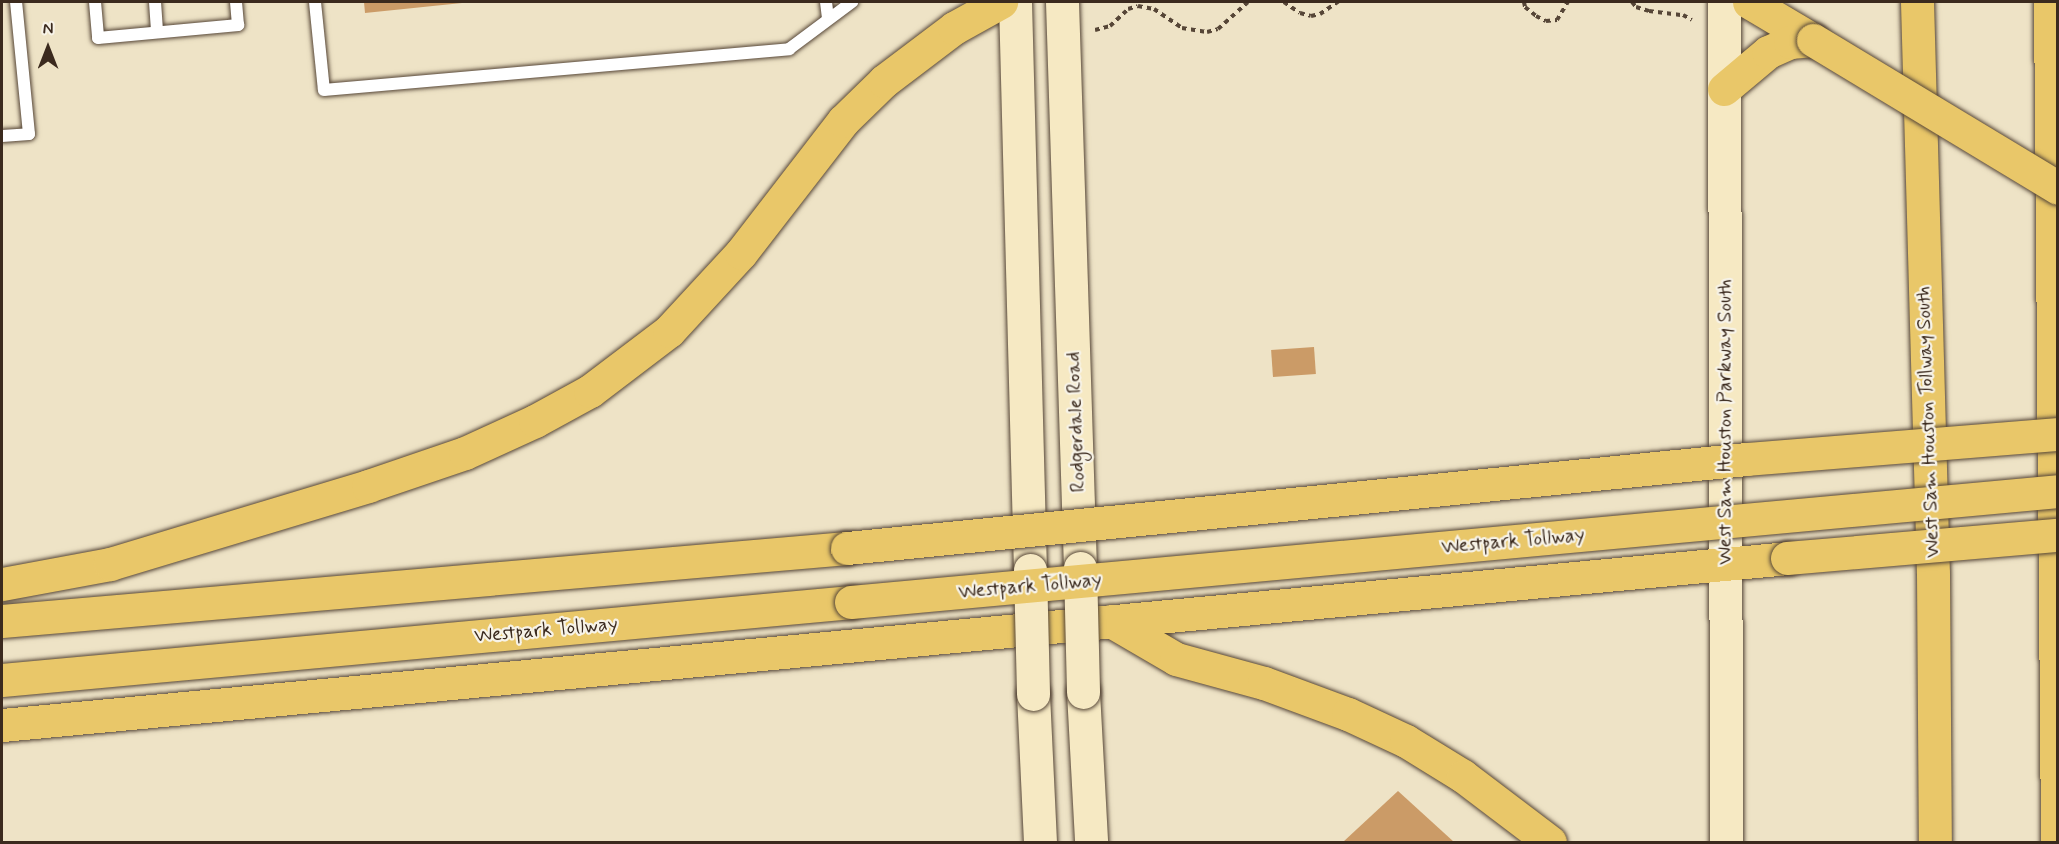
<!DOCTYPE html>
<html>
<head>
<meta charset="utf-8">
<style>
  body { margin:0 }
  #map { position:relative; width:2059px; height:844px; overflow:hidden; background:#eee3c6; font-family:Mynerve,sans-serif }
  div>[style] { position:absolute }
  .building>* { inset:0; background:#cb9b67; transform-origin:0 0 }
  .path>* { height:4px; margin-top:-2px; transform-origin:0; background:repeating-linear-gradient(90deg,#564637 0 4.5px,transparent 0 9px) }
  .roads { filter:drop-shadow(0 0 2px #564637) drop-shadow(0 0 2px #564637) }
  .lane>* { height:12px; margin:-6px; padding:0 6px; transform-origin:6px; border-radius:6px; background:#fff }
  .secondary>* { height:33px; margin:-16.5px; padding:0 16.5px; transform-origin:16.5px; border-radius:16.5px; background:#f6e9c3 }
  .highway>* { height:33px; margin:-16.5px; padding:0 16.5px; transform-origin:16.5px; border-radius:16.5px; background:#e9c769 }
  .bridges { filter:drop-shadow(0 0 2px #564637) drop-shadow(0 0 2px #564637) }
  .secondary-bridge>* { height:33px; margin:-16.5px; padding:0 16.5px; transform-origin:16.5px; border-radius:16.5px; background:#f6e9c3 }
  .highway-bridge>* { height:33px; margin:-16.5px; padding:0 16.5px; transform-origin:16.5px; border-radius:16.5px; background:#e9c769 }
  span { translate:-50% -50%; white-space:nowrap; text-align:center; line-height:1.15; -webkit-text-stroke:4.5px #f7f3e8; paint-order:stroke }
  .street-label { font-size:20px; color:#3b2a1e }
  .frame { position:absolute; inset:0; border:3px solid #3b2a1e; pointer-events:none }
  .north { position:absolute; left:18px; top:18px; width:60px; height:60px; -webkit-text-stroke:4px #f7f3e8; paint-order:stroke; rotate:0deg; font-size:16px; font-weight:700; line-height:24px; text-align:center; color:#3b2a1e }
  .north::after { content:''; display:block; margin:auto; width:21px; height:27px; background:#3b2a1e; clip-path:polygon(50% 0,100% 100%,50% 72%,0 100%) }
</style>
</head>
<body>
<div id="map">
  <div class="building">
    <i style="clip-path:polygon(364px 2px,462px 2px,462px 3px,365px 13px)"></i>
    <i style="left:1314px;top:347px;width:27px;height:43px;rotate:86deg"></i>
    <i style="clip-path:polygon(1398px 791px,1454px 842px,1343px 842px)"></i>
  </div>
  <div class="path">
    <i style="left:1284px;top:2px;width:19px;rotate:35deg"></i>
    <i style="left:1300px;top:13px;width:11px;rotate:15deg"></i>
    <i style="left:1311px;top:16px;width:9px;rotate:-13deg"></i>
    <i style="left:1320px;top:14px;width:22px;rotate:-34deg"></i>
    <i style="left:1524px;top:2px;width:5px;rotate:79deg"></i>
    <i style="left:1525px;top:7px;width:14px;rotate:39deg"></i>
    <i style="left:1536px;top:16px;width:11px;rotate:27deg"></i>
    <i style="left:1546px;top:21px;width:11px;rotate:-5deg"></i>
    <i style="left:1557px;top:20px;width:21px;rotate:-59deg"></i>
    <i style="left:1632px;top:2px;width:6px;rotate:51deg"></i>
    <i style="left:1636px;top:7px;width:14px;rotate:17deg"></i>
    <i style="left:1649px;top:11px;width:34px;rotate:7deg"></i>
    <i style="left:1683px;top:15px;width:10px;rotate:29deg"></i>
    <i style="left:1095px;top:30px;width:16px;rotate:-15deg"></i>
    <i style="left:1110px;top:26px;width:25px;rotate:-43deg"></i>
    <i style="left:1128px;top:9px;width:10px;rotate:-17deg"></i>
    <i style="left:1138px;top:6px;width:16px;rotate:11deg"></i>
    <i style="left:1154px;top:9px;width:34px;rotate:34deg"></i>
    <i style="left:1182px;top:28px;width:25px;rotate:9deg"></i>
    <i style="left:1207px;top:32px;width:11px;rotate:-15deg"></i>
    <i style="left:1218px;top:29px;width:40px;rotate:-42deg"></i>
  </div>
  <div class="roads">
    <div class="lane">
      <i style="left:95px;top:2px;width:36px;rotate:85deg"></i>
      <i style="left:98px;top:38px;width:141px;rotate:-5.3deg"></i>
      <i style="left:238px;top:25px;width:23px;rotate:-95deg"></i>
      <i style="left:155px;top:2px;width:30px;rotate:86deg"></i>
      <i style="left:315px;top:2px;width:88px;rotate:84.2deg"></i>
      <i style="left:324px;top:90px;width:467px;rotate:-5deg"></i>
      <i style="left:789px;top:49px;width:79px;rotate:-36.7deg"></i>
      <i style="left:826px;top:2px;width:17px;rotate:83deg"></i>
      <i style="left:2px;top:136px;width:27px;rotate:-4deg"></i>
      <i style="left:29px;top:134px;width:133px;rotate:-95.6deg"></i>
    </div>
    <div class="secondary">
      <i style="left:1015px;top:2px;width:568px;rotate:88.49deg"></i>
      <i style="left:1062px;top:2px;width:566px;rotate:88.18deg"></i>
      <i style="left:1724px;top:2px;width:840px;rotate:89.86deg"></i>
      <i style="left:1083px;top:692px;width:150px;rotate:86.9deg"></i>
      <i style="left:1033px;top:694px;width:148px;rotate:87.3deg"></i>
    </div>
    <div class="highway">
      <i style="left:1749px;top:2px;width:74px;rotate:30.7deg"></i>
      <i style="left:1917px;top:2px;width:572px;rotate:88.4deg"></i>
      <i style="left:1933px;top:574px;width:268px;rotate:89.6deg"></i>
      <i style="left:2050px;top:2px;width:840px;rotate:89.52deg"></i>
      <i style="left:1724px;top:89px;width:57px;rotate:-40.1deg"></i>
      <i style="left:1768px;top:52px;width:24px;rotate:-24deg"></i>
      <i style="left:1790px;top:42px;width:23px;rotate:-5deg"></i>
      <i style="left:2px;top:584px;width:110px;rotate:-10.5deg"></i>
      <i style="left:110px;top:564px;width:270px;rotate:-16.8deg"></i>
      <i style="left:368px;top:486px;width:102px;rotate:-18.8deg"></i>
      <i style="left:465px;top:453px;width:77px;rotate:-24.6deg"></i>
      <i style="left:535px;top:421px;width:63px;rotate:-28.6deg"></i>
      <i style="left:590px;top:391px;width:99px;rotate:-37.2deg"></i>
      <i style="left:669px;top:331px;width:106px;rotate:-47.3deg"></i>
      <i style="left:741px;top:253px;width:167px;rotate:-52.3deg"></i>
      <i style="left:843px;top:121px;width:57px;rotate:-44.3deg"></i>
      <i style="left:884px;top:81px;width:88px;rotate:-37.1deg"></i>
      <i style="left:954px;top:28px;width:54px;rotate:-29deg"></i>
      <i style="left:2px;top:621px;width:848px;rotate:-4.94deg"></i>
      <i style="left:1111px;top:621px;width:75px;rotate:30.3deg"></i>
      <i style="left:1176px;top:659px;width:91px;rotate:15.3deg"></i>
      <i style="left:1264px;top:683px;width:90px;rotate:20.3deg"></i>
      <i style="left:1348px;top:714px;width:64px;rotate:25deg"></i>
      <i style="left:1406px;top:741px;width:67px;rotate:31.6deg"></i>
      <i style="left:1463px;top:776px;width:109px;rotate:37.2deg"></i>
      <i style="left:2px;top:680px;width:853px;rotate:-5.25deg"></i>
      <i style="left:2px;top:725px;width:1793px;rotate:-5.34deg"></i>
    </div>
  </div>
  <div class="bridges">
    <div class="secondary-bridge">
      <i style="left:1080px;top:568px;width:124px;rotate:88.6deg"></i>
      <i style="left:1030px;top:570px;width:124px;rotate:88.6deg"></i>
    </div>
    <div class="highway-bridge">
      <i style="left:1813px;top:40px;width:286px;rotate:31.1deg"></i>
      <i style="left:847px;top:548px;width:903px;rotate:-5.65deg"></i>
      <i style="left:1746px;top:459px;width:313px;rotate:-4.6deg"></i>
      <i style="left:1787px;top:558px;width:272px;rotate:-4.9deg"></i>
      <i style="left:851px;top:602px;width:1212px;rotate:-5.25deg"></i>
    </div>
  </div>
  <div class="street-label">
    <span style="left:1076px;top:422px;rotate:-92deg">Rodgerdale Road</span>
    <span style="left:1725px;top:422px;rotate:-90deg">West Sam Houston Parkway South</span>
    <span style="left:1928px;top:422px;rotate:-92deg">West Sam Houston Tollway South</span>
    <span style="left:1513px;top:541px;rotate:-5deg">Westpark Tollway</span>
    <span style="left:1030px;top:586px;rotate:-5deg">Westpark Tollway</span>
    <span style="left:546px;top:630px;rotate:-5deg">Westpark Tollway</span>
  </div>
  <div class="frame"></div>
  <div class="north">N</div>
</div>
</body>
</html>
